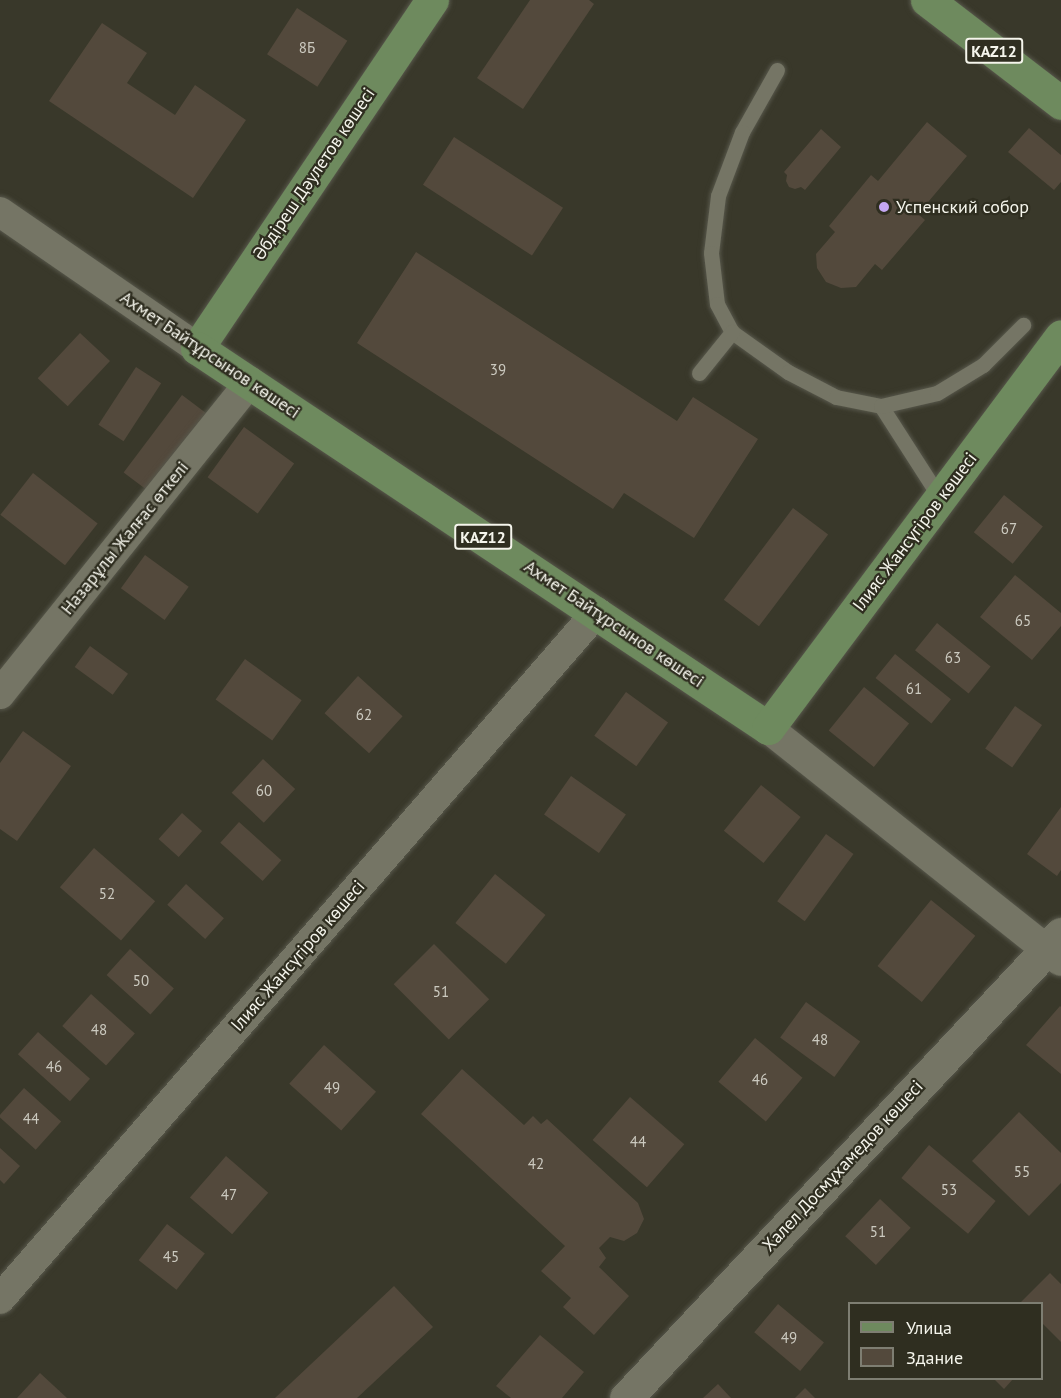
<!DOCTYPE html>
<html>
<head>
<meta charset="utf-8">
<style>
  body { margin:0 }
  #map { position:relative; width:1061px; height:1398px; overflow:hidden; background:#39382a; font-family:"PT Sans",sans-serif }
  div>[style] { position:absolute }
  .building>* { inset:0; background:#53493c; transform-origin:0 0 }
  .roads { filter:drop-shadow(0 0 2px #57574b) drop-shadow(0 0 2px #57574b) }
  .lane>* { height:15px; margin:-7.5px; padding:0 7.5px; transform-origin:7.5px; border-radius:7.5px; background:#757565 }
  .street>* { height:30px; margin:-15px; padding:0 15px; transform-origin:15px; border-radius:15px; background:#757565 }
  .secondary>* { height:33px; margin:-16.5px; padding:0 16.5px; transform-origin:16.5px; border-radius:16.5px; background:#757565 }
  .primary>* { height:33px; margin:-16.5px; padding:0 16.5px; transform-origin:16.5px; border-radius:16.5px; background:#6e8a5e }
  .dots>* { width:16px; height:16px; translate:-50% -50%; box-sizing:border-box; border:3px solid #2f2e20; border-radius:50% }
  span { translate:-50% -50%; white-space:nowrap; text-align:center; line-height:1.15; -webkit-text-stroke:4.5px #2f2e20; paint-order:stroke }
  .number-label { font-size:15px; color:#cccac0 }
  .number-label span { -webkit-text-stroke-width:0 }
  .shield-label span { padding:2px 4px; background:#2f2e20; border:2px solid; border-radius:4px; -webkit-text-stroke-width:0 }
  .shield-label { font-size:16px; color:#f5f5ec; font-weight:700 }
  .street-label { font-size:18px; color:#f5f5ec }
  .poi-label { font-size:18px; color:#f5f5ec }
  .left { translate:0 -50%; text-align:left }
  .legend { position:absolute; left:848px; top:1302px; width:195px; height:78px; box-sizing:border-box; background:#2f2e20; border:2px solid #7e7e72; margin:0; padding:8px 10px; list-style:none; font-size:18px; color:#f5f5ec }
  .legend li { display:flex; align-items:center; gap:12px; height:30px }
  .legend b { width:30px; border:2px solid #7e7e72 }
</style>
</head>
<body>
<div id="map">
  <div class="building">
    <i style="clip-path:polygon(530px 0,589px 0,594px 4px,523px 109px,477px 78px)"></i>
    <i style="left:297px;top:8px;width:60px;height:55px;rotate:33deg"></i>
    <i style="clip-path:polygon(102px 23px,147px 53px,127px 83px,175px 115px,195px 85px,246px 120px,193px 198px,49px 101px)"></i>
    <i style="clip-path:polygon(927px 122px,967px 156px,918px 214px,925px 220px,882px 270px,875px 264px,856px 287px,841px 288px,826px 282px,817px 268px,816px 254px,835px 232px,829px 226px,871px 175px,878px 181px)"></i>
    <i style="clip-path:polygon(1029px 128px,1061px 155px,1061px 182px,1054px 190px,1008px 152px)"></i>
    <i style="clip-path:polygon(821px 129px,841px 147px,805px 190px,801px 187px,795px 189px,789px 187px,786px 181px,787px 175px,784px 172px)"></i>
    <i style="left:454px;top:137px;width:130px;height:57px;rotate:33deg"></i>
    <i style="clip-path:polygon(416px 252px,677px 421px,693px 397px,758px 439px,694px 538px,624px 493px,613px 509px,357px 343px)"></i>
    <i style="left:80px;top:333px;width:41px;height:62px;rotate:43deg"></i>
    <i style="left:136px;top:367px;width:30px;height:69px;rotate:33deg"></i>
    <i style="left:182px;top:395px;width:35px;height:97px;rotate:37deg"></i>
    <i style="left:244px;top:427px;width:62px;height:62px;rotate:36deg"></i>
    <i style="left:33px;top:473px;width:82px;height:53px;rotate:38deg"></i>
    <i style="left:1004px;top:495px;width:50px;height:48px;rotate:39deg"></i>
    <i style="left:793px;top:508px;width:44px;height:115px;rotate:37deg"></i>
    <i style="left:145px;top:555px;width:54px;height:41px;rotate:36deg"></i>
    <i style="clip-path:polygon(1015px 575px,1061px 613px,1061px 626px,1032px 660px,980px 617px)"></i>
    <i style="left:937px;top:623px;width:69px;height:35px;rotate:39deg"></i>
    <i style="left:90px;top:646px;width:47px;height:26px;rotate:36deg"></i>
    <i style="left:895px;top:654px;width:72px;height:31px;rotate:39deg"></i>
    <i style="left:245px;top:659px;width:70px;height:50px;rotate:36deg"></i>
    <i style="left:358px;top:676px;width:60px;height:50px;rotate:42deg"></i>
    <i style="left:864px;top:687px;width:58px;height:56px;rotate:39deg"></i>
    <i style="left:626px;top:692px;width:52px;height:54px;rotate:36deg"></i>
    <i style="left:1015px;top:706px;width:33px;height:52px;rotate:35deg"></i>
    <i style="clip-path:polygon(23px 731px,71px 766px,17px 841px,0 829px,0 763px)"></i>
    <i style="left:263px;top:759px;width:44px;height:46px;rotate:43deg"></i>
    <i style="left:571px;top:776px;width:67px;height:47px;rotate:35deg"></i>
    <i style="left:761px;top:785px;width:51px;height:59px;rotate:39deg"></i>
    <i style="clip-path:polygon(1061px 807px,1061px 870px,1057px 876px,1027px 854px)"></i>
    <i style="left:182px;top:813px;width:27px;height:35px;rotate:42deg"></i>
    <i style="left:239px;top:822px;width:57px;height:28px;rotate:42deg"></i>
    <i style="left:826px;top:834px;width:34px;height:83px;rotate:36deg"></i>
    <i style="left:94px;top:848px;width:81px;height:52px;rotate:41deg"></i>
    <i style="left:495px;top:874px;width:65px;height:63px;rotate:39deg"></i>
    <i style="left:186px;top:884px;width:51px;height:28px;rotate:42deg"></i>
    <i style="left:931px;top:900px;width:57px;height:85px;rotate:39deg"></i>
    <i style="left:434px;top:944px;width:78px;height:57px;rotate:45deg"></i>
    <i style="left:130px;top:949px;width:59px;height:35px;rotate:42deg"></i>
    <i style="left:91px;top:994px;width:59px;height:43px;rotate:42deg"></i>
    <i style="left:806px;top:1002px;width:67px;height:44px;rotate:36deg"></i>
    <i style="clip-path:polygon(1060px 1006px,1061px 1007px,1061px 1074px,1026px 1045px)"></i>
    <i style="left:38px;top:1032px;width:70px;height:30px;rotate:42deg"></i>
    <i style="left:755px;top:1038px;width:62px;height:57px;rotate:40deg"></i>
    <i style="left:324px;top:1045px;width:70px;height:52px;rotate:42deg"></i>
    <i style="clip-path:polygon(462px 1069px,524px 1125px,533px 1116px,541px 1124px,547px 1119px,638px 1203px,644px 1219px,637px 1233px,624px 1241px,610px 1237px,599px 1248px,606px 1258px,599px 1267px,629px 1296px,594px 1335px,563px 1307px,571px 1298px,541px 1271px,565px 1246px,421px 1114px)"></i>
    <i style="left:24px;top:1088px;width:50px;height:38px;rotate:42deg"></i>
    <i style="left:630px;top:1097px;width:72px;height:57px;rotate:41deg"></i>
    <i style="clip-path:polygon(1019px 1112px,1061px 1153px,1061px 1183px,1029px 1216px,972px 1161px)"></i>
    <i style="left:929px;top:1145px;width:87px;height:43px;rotate:40deg"></i>
    <i style="clip-path:polygon(0 1148px,20px 1166px,4px 1184px,0 1180px)"></i>
    <i style="left:226px;top:1156px;width:56px;height:55px;rotate:41deg"></i>
    <i style="left:880px;top:1199px;width:42px;height:51px;rotate:43deg"></i>
    <i style="left:167px;top:1224px;width:48px;height:46px;rotate:38deg"></i>
    <i style="clip-path:polygon(1050px 1273px,1061px 1284px,1061px 1342px,1042px 1323px,1042px 1304px,1021px 1302px)"></i>
    <i style="clip-path:polygon(394px 1286px,433px 1327px,357px 1398px,275px 1398px)"></i>
    <i style="left:778px;top:1304px;width:60px;height:37px;rotate:40deg"></i>
    <i style="clip-path:polygon(540px 1335px,584px 1372px,562px 1398px,511px 1398px,496px 1386px)"></i>
    <i style="clip-path:polygon(40px 1373px,67px 1398px,17px 1398px)"></i>
    <i style="clip-path:polygon(993px 1378px,1014px 1378px,1004px 1389px)"></i>
    <i style="clip-path:polygon(718px 1384px,731px 1398px,703px 1398px)"></i>
    <i style="clip-path:polygon(805px 1388px,815px 1398px,795px 1398px)"></i>
  </div>
  <div class="roads">
    <div class="lane">
      <i style="left:777px;top:70px;width:71px;rotate:119.4deg"></i>
      <i style="left:742px;top:132px;width:68px;rotate:110.6deg"></i>
      <i style="left:718px;top:196px;width:57px;rotate:97deg"></i>
      <i style="left:711px;top:253px;width:51px;rotate:83.3deg"></i>
      <i style="left:717px;top:304px;width:32px;rotate:62deg"></i>
      <i style="left:732px;top:332px;width:69px;rotate:35.5deg"></i>
      <i style="left:788px;top:372px;width:54px;rotate:27.5deg"></i>
      <i style="left:836px;top:397px;width:46px;rotate:11.3deg"></i>
      <i style="left:881px;top:406px;width:109px;rotate:57.3deg"></i>
      <i style="left:699px;top:373px;width:53px;rotate:-51.2deg"></i>
      <i style="left:881px;top:406px;width:57px;rotate:-13.1deg"></i>
      <i style="left:937px;top:393px;width:54px;rotate:-31.3deg"></i>
      <i style="left:983px;top:365px;width:57px;rotate:-45deg"></i>
    </div>
    <div class="street">
      <i style="left:0;top:212px;width:239px;rotate:34.6deg"></i>
      <i style="left:0;top:694px;width:400px;rotate:-51.3deg"></i>
      <i style="left:768px;top:728px;width:374px;rotate:38.5deg"></i>
      <i style="left:0;top:1299px;width:910px;rotate:-49.01deg"></i>
    </div>
    <div class="secondary">
      <i style="left:626px;top:1398px;width:636px;rotate:-46.85deg"></i>
    </div>
    <div class="primary">
      <i style="left:432px;top:0;width:420px;rotate:124deg"></i>
      <i style="left:197px;top:348px;width:686px;rotate:33.64deg"></i>
      <i style="left:768px;top:728px;width:489px;rotate:-53.2deg"></i>
      <i style="left:927px;top:0;width:169px;rotate:37.5deg"></i>
    </div>
  </div>
  <div class="dots">
    <i style="left:884px;top:207px;background:#c4a7f1"></i>
  </div>
  <div class="number-label">
    <span style="left:307px;top:48px">8Б</span>
    <span style="left:498px;top:370px">39</span>
    <span style="left:1009px;top:529px">67</span>
    <span style="left:1023px;top:621px">65</span>
    <span style="left:953px;top:658px">63</span>
    <span style="left:914px;top:689px">61</span>
    <span style="left:364px;top:715px">62</span>
    <span style="left:264px;top:791px">60</span>
    <span style="left:107px;top:894px">52</span>
    <span style="left:141px;top:981px">50</span>
    <span style="left:441px;top:992px">51</span>
    <span style="left:99px;top:1030px">48</span>
    <span style="left:820px;top:1040px">48</span>
    <span style="left:54px;top:1067px">46</span>
    <span style="left:760px;top:1080px">46</span>
    <span style="left:332px;top:1088px">49</span>
    <span style="left:31px;top:1119px">44</span>
    <span style="left:638px;top:1142px">44</span>
    <span style="left:536px;top:1164px">42</span>
    <span style="left:1022px;top:1172px">55</span>
    <span style="left:949px;top:1190px">53</span>
    <span style="left:229px;top:1195px">47</span>
    <span style="left:878px;top:1232px">51</span>
    <span style="left:171px;top:1257px">45</span>
    <span style="left:789px;top:1338px">49</span>
  </div>
  <div class="shield-label">
    <span style="left:994px;top:51px">KAZ12</span>
    <span style="left:483px;top:537px">KAZ12</span>
  </div>
  <div class="street-label">
    <span style="left:314px;top:174px;rotate:-56deg">Әбдіреш Дәулетов көшесі</span>
    <span style="left:210px;top:355px;rotate:34deg">Ахмет Байтұрсынов көшесі</span>
    <span style="left:915px;top:532px;rotate:-53deg">Ілияс Жансүгіров көшесі</span>
    <span style="left:125px;top:538px;rotate:-51deg">Назарұлы Жалғас өткелі</span>
    <span style="left:614px;top:624px;rotate:34deg">Ахмет Байтұрсынов көшесі</span>
    <span style="left:298px;top:956px;rotate:-49deg">Ілияс Жансүгіров көшесі</span>
    <span style="left:843px;top:1166px;rotate:-47deg">Халел Досмұхамедов көшесі</span>
  </div>
  <div class="poi-label">
    <span class="left" style="left:896px;top:207px">Успенский собор</span>
  </div>
  <ul class="legend">
  <li><b style="height:8px;background:#6e8a5e"></b>Улица</li>
  <li><b style="height:16px;background:#53493c"></b>Здание</li>
  </ul>
</div>
</body>
</html>
